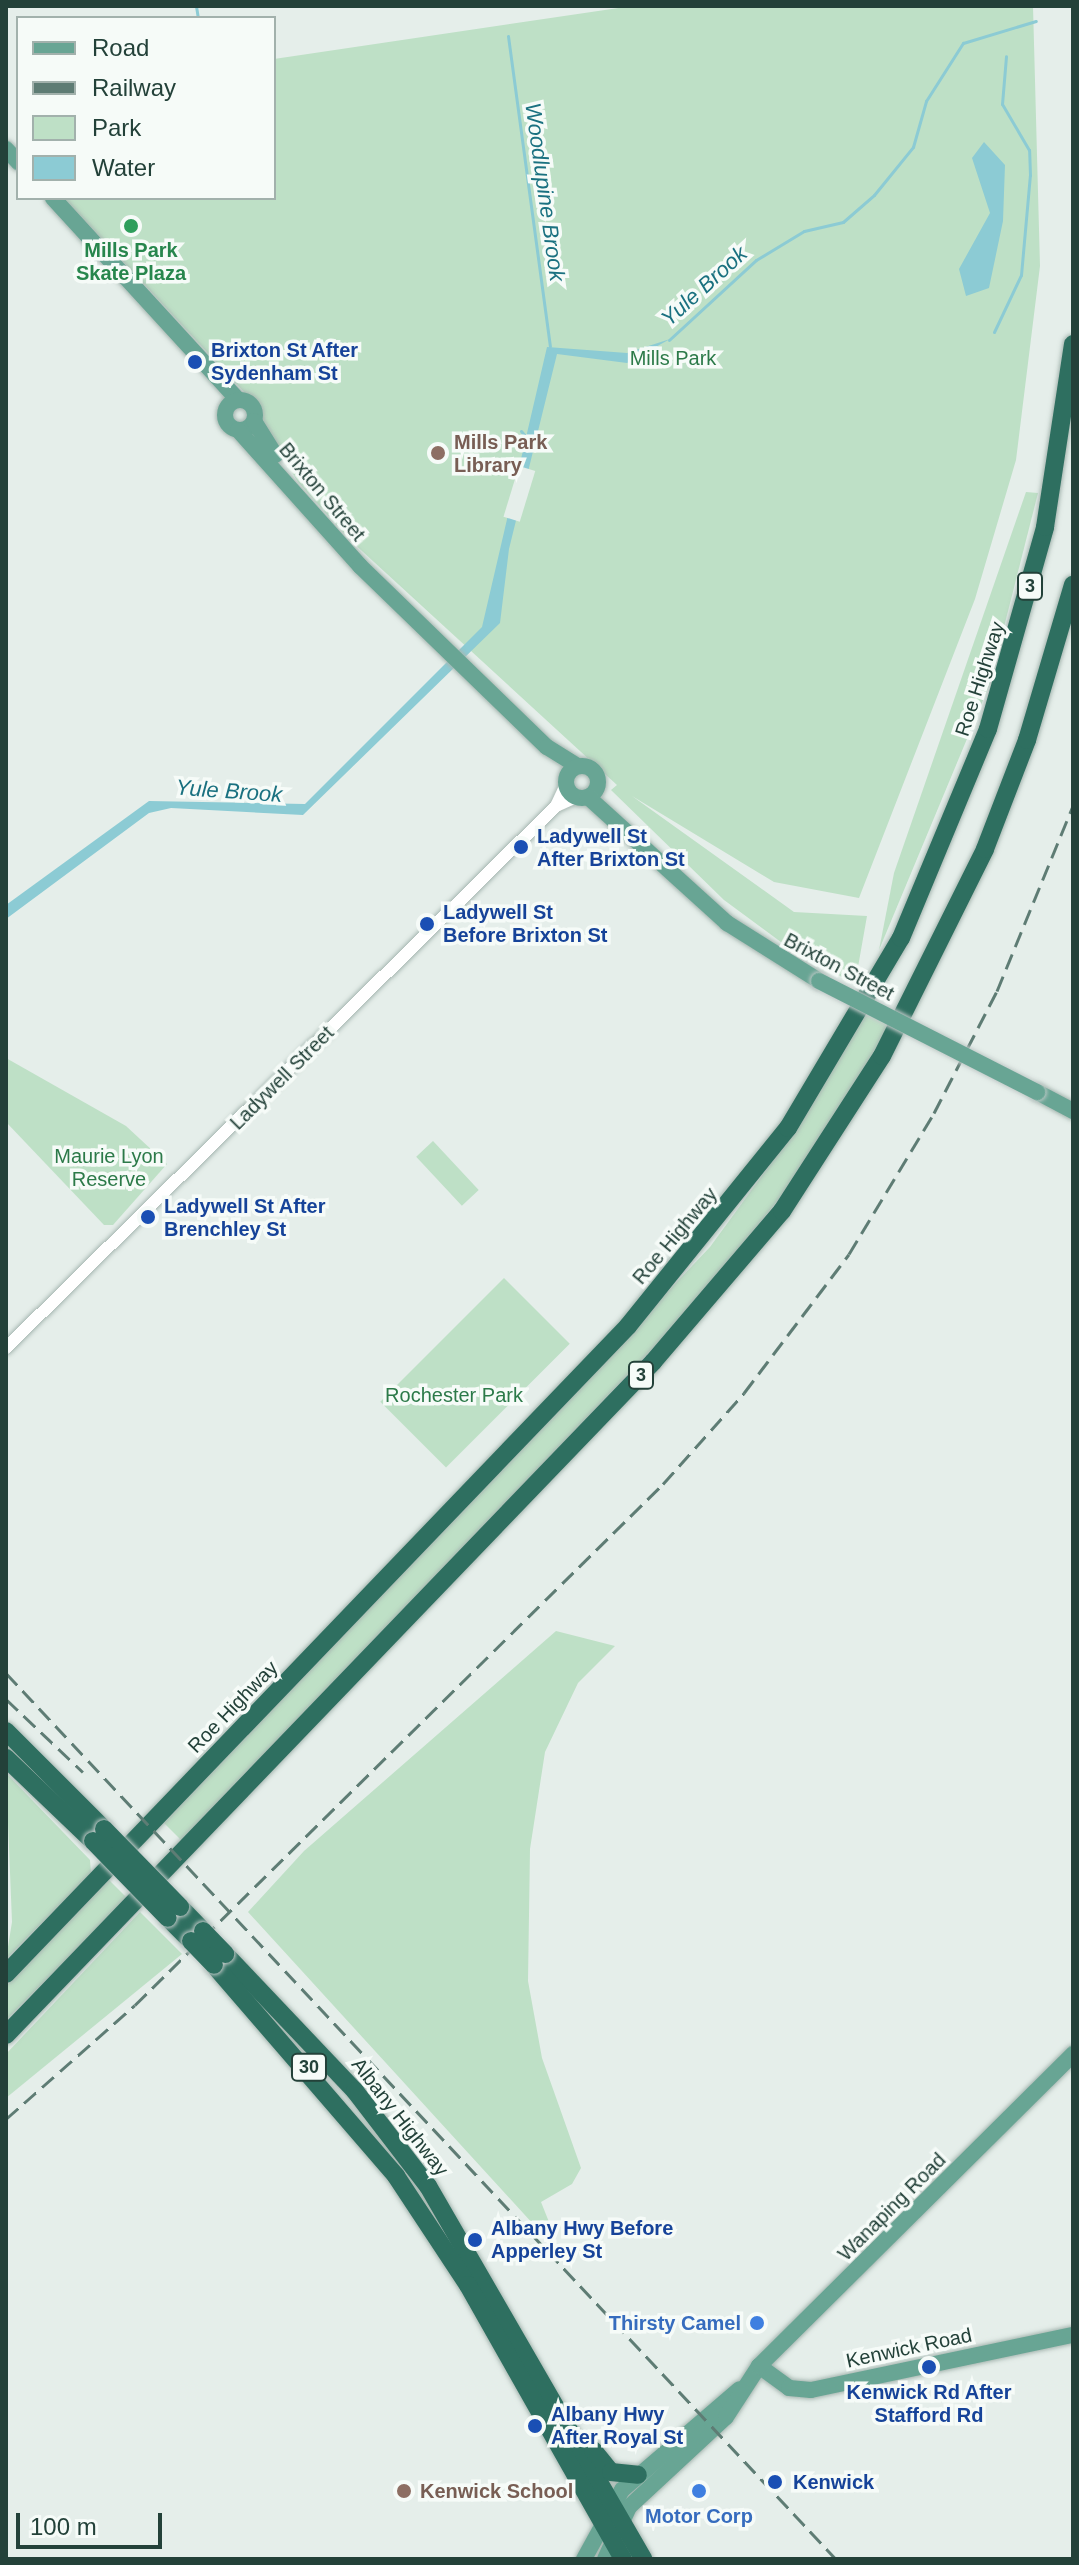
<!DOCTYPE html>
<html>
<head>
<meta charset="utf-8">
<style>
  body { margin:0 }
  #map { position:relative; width:1079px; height:2565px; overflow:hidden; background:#e5eeea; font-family:Helvetica,sans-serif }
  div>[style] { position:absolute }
  .green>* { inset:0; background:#bee0c6; transform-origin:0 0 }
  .water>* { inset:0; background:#8ccbd4 }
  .pier>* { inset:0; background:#e5eeea; transform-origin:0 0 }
  .stream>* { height:3px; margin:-1.5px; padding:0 1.5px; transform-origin:1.5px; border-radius:1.5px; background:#8ccbd4 }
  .roads { filter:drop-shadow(0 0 2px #a7b7b1) drop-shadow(0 0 2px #a7b7b1) }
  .minor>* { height:12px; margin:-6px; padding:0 6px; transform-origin:6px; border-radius:6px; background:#fff }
  .major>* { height:16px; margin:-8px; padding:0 8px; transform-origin:8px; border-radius:8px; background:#68a594 }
  .major>.ring { margin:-8px; padding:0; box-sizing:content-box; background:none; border:16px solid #68a594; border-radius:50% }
  .highway>* { height:18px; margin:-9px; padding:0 9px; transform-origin:9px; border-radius:9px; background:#2e6f60 }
  .rail>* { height:3px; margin-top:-1.5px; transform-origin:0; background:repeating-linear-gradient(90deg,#5e7c74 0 16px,transparent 0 24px) }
  .bridges { filter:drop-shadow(0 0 2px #c1cac8) drop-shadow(0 0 2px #c1cac8) }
  .major-bridge>* { height:16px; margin:-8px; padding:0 8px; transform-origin:8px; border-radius:8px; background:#68a594 }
  .highway-bridge>* { height:18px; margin:-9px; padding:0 9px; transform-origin:9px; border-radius:9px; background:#2e6f60 }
  .dots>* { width:22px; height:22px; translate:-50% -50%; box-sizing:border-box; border:4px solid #f6fbf8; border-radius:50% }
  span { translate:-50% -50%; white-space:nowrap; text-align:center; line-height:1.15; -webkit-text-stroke:7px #f6fbf8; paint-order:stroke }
  .shield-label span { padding:2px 6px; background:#f6fbf8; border:2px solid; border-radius:6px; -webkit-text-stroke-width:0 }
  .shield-label { font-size:18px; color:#234139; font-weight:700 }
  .leisure-label { font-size:20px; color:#27864d; font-weight:700 }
  .transit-label { font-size:20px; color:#164399; font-weight:700 }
  .left { translate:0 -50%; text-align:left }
  .park-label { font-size:20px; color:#2c7a49 }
  .education-label { font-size:20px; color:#785e54; font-weight:700 }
  .street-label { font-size:20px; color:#234139 }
  .shop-label { font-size:20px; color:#366cbe; font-weight:700 }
  .right { translate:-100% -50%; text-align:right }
  .water-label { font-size:22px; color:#1a7180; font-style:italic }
  .frame { position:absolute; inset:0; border:8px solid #234139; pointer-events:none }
  .legend { position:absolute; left:16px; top:16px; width:260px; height:184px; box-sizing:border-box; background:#f6fbf8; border:2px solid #a2b1ac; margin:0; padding:10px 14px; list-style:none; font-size:24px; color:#234139 }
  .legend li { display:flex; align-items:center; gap:16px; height:40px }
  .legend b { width:40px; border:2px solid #a2b1ac }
  .scale { position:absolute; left:16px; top:2513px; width:146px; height:36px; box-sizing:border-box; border:4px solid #234139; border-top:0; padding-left:10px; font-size:24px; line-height:28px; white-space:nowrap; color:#234139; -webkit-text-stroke:6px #f6fbf8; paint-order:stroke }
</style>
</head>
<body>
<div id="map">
  <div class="green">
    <i style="clip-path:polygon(632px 6px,1033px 6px,1040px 266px,1016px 460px,975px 599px,859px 898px,774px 882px,632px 796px,794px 912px,867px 916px,855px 984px,793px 951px,724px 900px,611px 790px,617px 785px,350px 540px,298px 482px,268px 435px,260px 409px,64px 198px,274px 198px,274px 59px)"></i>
    <i style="clip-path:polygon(1026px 492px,1038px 493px,989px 686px,879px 950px,894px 873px)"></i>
    <i style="clip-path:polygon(866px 1014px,893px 1027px,786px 1190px,690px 1309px,183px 1842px,164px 1823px,710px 1247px,791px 1136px)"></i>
    <i style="clip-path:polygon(6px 1058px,126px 1126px,167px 1164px,113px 1225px,104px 1225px,6px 1122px)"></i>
    <i style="left:433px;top:1141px;width:67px;height:23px;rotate:47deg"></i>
    <i style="left:504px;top:1278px;width:93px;height:175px;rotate:45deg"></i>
    <i style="clip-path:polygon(556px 1631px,615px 1646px,578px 1683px,545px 1752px,530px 1849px,528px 1981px,542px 2058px,581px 2168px,572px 2184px,541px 2202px,549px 2222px,534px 2225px,248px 1912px,304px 1851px)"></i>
    <i style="clip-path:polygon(6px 1773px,90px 1860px,91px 1873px,6px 1959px,12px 1922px)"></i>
    <i style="clip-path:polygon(109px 1880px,127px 1898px,6px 2020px,6px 1986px)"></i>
    <i style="clip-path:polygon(140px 1912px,182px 1954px,6px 2098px,6px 2054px)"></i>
  </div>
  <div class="water">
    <i style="clip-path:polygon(984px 142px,1005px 165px,1003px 221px,989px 288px,966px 296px,959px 269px,990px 213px,972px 158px)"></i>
    <i style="clip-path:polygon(670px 339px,627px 363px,557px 354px,509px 549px,500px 623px,303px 815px,171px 808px,149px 813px,6px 919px,6px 905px,149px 801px,305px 804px,482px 627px,547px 347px,627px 353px)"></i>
  </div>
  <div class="pier">
    <i style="left:519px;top:466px;width:17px;height:53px;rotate:17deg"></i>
  </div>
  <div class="stream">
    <i style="left:196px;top:6px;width:12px;rotate:81deg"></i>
    <i style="left:508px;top:36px;width:313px;rotate:82.3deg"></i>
    <i style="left:994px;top:332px;width:63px;rotate:-64.7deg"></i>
    <i style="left:1021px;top:275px;width:100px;rotate:-84.9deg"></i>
    <i style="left:1030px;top:175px;width:25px;rotate:-92deg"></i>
    <i style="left:1029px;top:150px;width:53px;rotate:-120.4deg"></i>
    <i style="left:1002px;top:104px;width:48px;rotate:-85.2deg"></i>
    <i style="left:669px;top:340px;width:118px;rotate:-42.6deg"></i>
    <i style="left:756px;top:260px;width:56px;rotate:-31.1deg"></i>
    <i style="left:804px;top:231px;width:40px;rotate:-13deg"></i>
    <i style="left:843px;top:222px;width:41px;rotate:-41.1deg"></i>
    <i style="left:874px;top:195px;width:62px;rotate:-50.9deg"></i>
    <i style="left:913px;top:147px;width:48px;rotate:-74.2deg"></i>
    <i style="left:926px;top:101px;width:69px;rotate:-57.5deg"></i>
    <i style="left:963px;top:43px;width:76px;rotate:-16.8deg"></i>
    <i style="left:521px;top:431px;width:16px;rotate:50deg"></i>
  </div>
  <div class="roads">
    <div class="minor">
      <i style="left:556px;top:806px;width:23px;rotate:-65deg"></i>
      <i style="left:6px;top:1348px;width:772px;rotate:-44.58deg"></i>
      <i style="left:556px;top:806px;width:22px;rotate:-24deg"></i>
    </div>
    <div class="major">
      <i style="left:6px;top:149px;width:18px;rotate:47deg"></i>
      <i style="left:53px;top:198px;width:274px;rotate:47.5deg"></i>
      <i class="ring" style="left:225px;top:400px;width:14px;height:14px"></i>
      <i style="left:254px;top:421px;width:40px;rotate:58deg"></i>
      <i style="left:238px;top:430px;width:183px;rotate:48.1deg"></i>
      <i style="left:360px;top:566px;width:260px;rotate:44.1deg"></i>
      <i style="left:547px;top:747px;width:36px;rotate:32deg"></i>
      <i class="ring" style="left:566px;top:766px;width:16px;height:16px"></i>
      <i style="left:588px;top:797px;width:188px;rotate:42.2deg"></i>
      <i style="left:727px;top:923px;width:109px;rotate:32.2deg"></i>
      <i style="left:1037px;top:1092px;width:41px;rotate:27.8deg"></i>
      <i style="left:759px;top:2366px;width:37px;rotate:36deg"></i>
      <i style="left:789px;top:2388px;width:22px;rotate:5deg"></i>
      <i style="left:811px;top:2390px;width:268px;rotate:-11.9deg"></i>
      <i style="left:584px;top:2559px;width:79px;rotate:-61.2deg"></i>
      <i style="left:622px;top:2490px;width:155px;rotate:-40.6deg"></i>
      <i style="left:605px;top:2559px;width:57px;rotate:-65.2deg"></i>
      <i style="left:629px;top:2507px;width:132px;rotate:-42.9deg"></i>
      <i style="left:726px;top:2417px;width:61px;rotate:-57.1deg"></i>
      <i style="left:759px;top:2366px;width:443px;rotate:-44.8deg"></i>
    </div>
    <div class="highway">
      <i style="left:6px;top:1731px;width:139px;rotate:45deg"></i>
      <i style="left:6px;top:1758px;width:120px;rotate:43.7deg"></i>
      <i style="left:180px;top:1907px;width:33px;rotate:46deg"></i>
      <i style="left:168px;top:1918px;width:33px;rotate:45deg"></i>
      <i style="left:225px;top:1954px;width:189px;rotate:46.5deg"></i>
      <i style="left:355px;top:2091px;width:120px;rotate:52.5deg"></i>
      <i style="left:428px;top:2186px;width:431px;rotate:60deg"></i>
      <i style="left:214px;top:1965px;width:279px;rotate:49.2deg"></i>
      <i style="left:396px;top:2176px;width:131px;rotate:56.6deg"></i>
      <i style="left:468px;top:2285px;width:315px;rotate:60.5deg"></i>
      <i style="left:6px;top:1974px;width:898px;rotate:-46.17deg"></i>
      <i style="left:628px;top:1326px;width:255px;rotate:-51.1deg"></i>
      <i style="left:788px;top:1128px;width:221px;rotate:-59.3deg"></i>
      <i style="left:901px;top:938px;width:226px;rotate:-67.4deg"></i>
      <i style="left:988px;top:729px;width:210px;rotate:-74.2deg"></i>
      <i style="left:1045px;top:527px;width:185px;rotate:-81.3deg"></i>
      <i style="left:6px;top:2035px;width:934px;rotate:-46.13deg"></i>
      <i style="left:653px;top:1362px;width:199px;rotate:-49.5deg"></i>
      <i style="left:782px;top:1211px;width:184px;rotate:-57.2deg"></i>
      <i style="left:882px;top:1056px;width:231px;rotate:-63.5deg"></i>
      <i style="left:985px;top:849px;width:117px;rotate:-68.9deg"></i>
      <i style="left:1027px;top:740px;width:162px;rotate:-73.5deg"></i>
      <i style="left:593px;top:2450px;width:28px;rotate:51deg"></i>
      <i style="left:611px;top:2472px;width:27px;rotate:6deg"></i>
    </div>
  </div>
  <div class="rail">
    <i style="left:6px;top:1673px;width:1214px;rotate:46.87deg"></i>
    <i style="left:6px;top:1699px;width:106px;rotate:43.5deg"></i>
    <i style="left:6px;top:2119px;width:172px;rotate:-41.5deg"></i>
    <i style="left:135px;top:2005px;width:742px;rotate:-44.62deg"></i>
    <i style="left:663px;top:1484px;width:122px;rotate:-48.3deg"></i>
    <i style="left:744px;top:1393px;width:174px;rotate:-52.9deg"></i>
    <i style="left:849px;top:1254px;width:165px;rotate:-58.9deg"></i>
    <i style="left:934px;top:1113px;width:137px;rotate:-62.7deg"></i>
    <i style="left:997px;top:991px;width:200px;rotate:-67.7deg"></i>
  </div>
  <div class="bridges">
    <div class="major-bridge">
      <i style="left:819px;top:981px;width:245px;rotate:27deg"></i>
    </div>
    <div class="highway-bridge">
      <i style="left:104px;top:1829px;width:109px;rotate:45.7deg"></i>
      <i style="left:93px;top:1841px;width:107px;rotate:45.8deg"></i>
      <i style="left:203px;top:1931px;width:32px;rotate:46deg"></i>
      <i style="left:191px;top:1941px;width:33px;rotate:46deg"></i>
    </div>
  </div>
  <div class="dots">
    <i style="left:131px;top:226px;background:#2e9e5b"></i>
    <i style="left:195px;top:362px;background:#1a4fb4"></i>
    <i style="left:438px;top:453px;background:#8d6e63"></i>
    <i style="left:521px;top:847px;background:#1a4fb4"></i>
    <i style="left:427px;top:924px;background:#1a4fb4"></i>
    <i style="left:148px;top:1217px;background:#1a4fb4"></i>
    <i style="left:475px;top:2240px;background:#1a4fb4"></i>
    <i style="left:757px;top:2323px;background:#3f7fe0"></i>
    <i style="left:929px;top:2367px;background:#1a4fb4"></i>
    <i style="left:535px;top:2426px;background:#1a4fb4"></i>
    <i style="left:775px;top:2482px;background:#1a4fb4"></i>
    <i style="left:404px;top:2491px;background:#8d6e63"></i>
    <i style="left:699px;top:2491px;background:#3f7fe0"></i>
  </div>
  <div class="shield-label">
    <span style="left:1030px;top:586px">3</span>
    <span style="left:641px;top:1375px">3</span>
    <span style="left:309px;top:2067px">30</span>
  </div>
  <div class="leisure-label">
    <span style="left:131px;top:262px">Mills Park<br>Skate Plaza</span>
  </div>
  <div class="transit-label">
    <span class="left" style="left:211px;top:362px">Brixton St After<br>Sydenham St</span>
    <span class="left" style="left:537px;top:848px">Ladywell St<br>After Brixton St</span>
    <span class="left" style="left:443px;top:924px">Ladywell St<br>Before Brixton St</span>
    <span class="left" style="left:164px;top:1218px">Ladywell St After<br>Brenchley St</span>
    <span class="left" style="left:491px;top:2240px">Albany Hwy Before<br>Apperley St</span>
    <span style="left:929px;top:2404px">Kenwick Rd After<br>Stafford Rd</span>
    <span class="left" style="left:551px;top:2426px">Albany Hwy<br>After Royal St</span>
    <span class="left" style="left:793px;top:2482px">Kenwick</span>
  </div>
  <div class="park-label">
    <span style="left:673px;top:358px">Mills Park</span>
    <span style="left:109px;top:1168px">Maurie Lyon<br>Reserve</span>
    <span style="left:454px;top:1395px">Rochester Park</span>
  </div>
  <div class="education-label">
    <span class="left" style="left:454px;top:454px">Mills Park<br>Library</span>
    <span class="left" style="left:420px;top:2491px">Kenwick School</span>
  </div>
  <div class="street-label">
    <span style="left:322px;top:492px;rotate:50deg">Brixton Street</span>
    <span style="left:980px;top:679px;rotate:-72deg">Roe Highway</span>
    <span style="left:839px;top:967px;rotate:28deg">Brixton Street</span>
    <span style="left:282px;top:1078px;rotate:-45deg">Ladywell Street</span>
    <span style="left:675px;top:1236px;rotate:-50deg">Roe Highway</span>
    <span style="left:233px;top:1707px;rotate:-46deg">Roe Highway</span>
    <span style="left:400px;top:2117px;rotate:52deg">Albany Highway</span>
    <span style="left:892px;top:2207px;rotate:-45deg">Wanaping Road</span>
    <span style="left:909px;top:2348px;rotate:-12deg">Kenwick Road</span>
  </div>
  <div class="shop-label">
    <span class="right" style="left:741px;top:2323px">Thirsty Camel</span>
    <span style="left:699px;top:2516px">Motor Corp</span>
  </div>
  <div class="water-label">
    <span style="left:545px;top:192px;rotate:82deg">Woodlupine Brook</span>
    <span style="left:704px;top:286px;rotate:-42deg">Yule Brook</span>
    <span style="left:229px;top:791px;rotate:4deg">Yule Brook</span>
  </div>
  <div class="frame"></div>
  <ul class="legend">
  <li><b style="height:10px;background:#68a594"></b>Road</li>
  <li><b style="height:10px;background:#5e7c74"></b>Railway</li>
  <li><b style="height:22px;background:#bee0c6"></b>Park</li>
  <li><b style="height:22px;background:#8ccbd4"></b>Water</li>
  </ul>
  <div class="scale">100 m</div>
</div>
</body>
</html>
